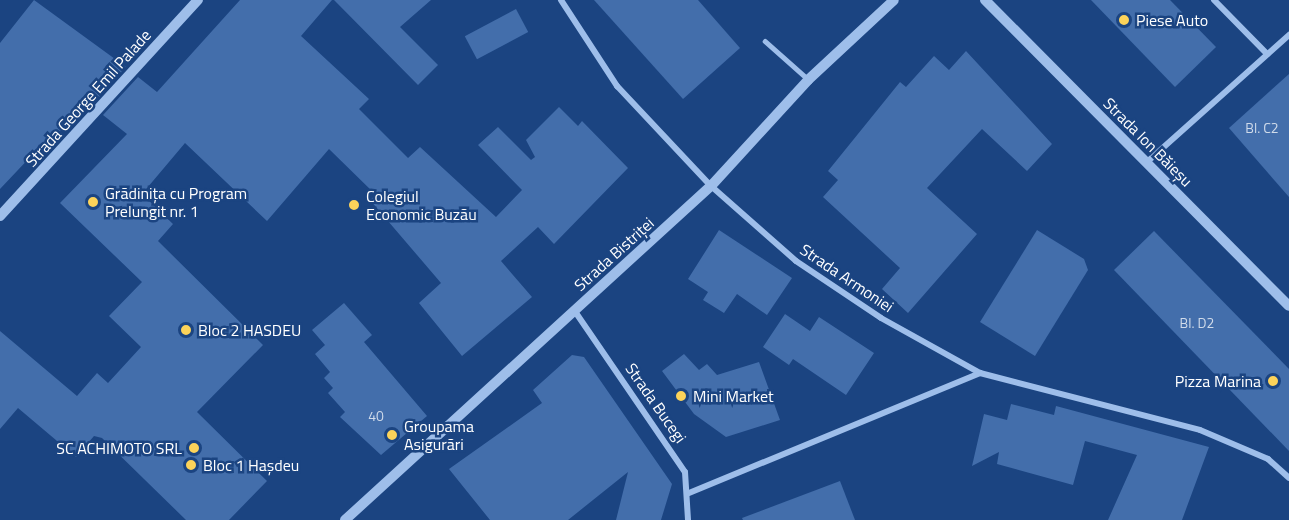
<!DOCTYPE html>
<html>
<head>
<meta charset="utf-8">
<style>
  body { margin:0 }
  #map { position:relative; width:1289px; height:520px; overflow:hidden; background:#1b4481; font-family:"Titillium Web",sans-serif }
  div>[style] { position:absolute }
  .building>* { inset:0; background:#436eab; transform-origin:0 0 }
  .service>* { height:4.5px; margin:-2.25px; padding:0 2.25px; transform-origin:2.25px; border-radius:2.25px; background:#9ebeea }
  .minor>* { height:6px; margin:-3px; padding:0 3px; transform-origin:3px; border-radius:3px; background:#9ebeea }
  .tertiary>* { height:10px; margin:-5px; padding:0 5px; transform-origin:5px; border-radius:5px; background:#9ebeea }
  .dots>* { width:16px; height:16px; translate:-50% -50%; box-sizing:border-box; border:3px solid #1b4481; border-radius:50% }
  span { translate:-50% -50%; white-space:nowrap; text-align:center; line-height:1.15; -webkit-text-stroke:5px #1b4481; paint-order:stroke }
  .number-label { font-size:14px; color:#d0dbea }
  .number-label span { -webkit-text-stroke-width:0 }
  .poi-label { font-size:16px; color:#fff }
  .left { translate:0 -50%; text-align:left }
  .right { translate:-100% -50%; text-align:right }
  .street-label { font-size:16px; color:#fff }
</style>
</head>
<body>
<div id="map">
  <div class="building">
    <i style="clip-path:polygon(34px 0,126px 67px,91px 106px,85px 101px,39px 157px,34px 153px,0 189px,0 43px)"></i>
    <i style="clip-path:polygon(240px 0,332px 0,301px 36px,369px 99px,359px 109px,408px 158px,420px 147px,496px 217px,522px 190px,478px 145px,498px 127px,531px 160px,535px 157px,526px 140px,559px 107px,578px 126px,582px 121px,628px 168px,554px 244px,538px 227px,501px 261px,532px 297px,462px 356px,419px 303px,441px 283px,370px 200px,376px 195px,329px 149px,267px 221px,185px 143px,142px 194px,173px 224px,158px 241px,263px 345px,197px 412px,267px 481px,229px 520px,186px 520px,102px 438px,94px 436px,76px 457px,18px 408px,0 429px,0 331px,77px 396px,97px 373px,108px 383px,141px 347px,109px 316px,142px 282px,60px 203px,127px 134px,103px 115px,138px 77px,157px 92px)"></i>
    <i style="clip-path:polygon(334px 0,431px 0,400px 27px,438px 65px,418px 85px)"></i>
    <i style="clip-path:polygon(594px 0,698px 0,740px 48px,683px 99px)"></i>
    <i style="clip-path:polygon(1091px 0,1170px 0,1216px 47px,1175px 87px)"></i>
    <i style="left:516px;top:9px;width:26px;height:58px;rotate:62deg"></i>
    <i style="clip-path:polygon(966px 51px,1052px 144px,1027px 171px,982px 129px,927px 188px,977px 234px,908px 313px,882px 289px,900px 268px,823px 197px,838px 180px,828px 171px,900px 82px,906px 87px,934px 56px,949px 70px)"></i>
    <i style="clip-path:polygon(1289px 74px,1289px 197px,1229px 128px)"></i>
    <i style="clip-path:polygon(719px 230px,792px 278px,767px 315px,737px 294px,724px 313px,703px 300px,708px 292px,688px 279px)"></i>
    <i style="clip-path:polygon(1037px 230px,1084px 259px,1088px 270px,1035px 356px,980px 322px)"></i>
    <i style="clip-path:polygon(1154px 231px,1289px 369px,1289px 451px,1114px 270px)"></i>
    <i style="clip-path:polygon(344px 303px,372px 335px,364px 342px,427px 416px,381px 455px,340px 417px,345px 412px,328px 393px,333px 388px,324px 378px,330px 372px,315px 354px,325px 345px,312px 330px)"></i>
    <i style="clip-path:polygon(785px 314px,810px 331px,819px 317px,874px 353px,846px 395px,793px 359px,789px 365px,763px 347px)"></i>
    <i style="clip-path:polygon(684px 354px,699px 370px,707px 364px,717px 375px,759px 362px,780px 420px,726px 437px,694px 414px,662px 371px)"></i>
    <i style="clip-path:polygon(572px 355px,584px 357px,672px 484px,661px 520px,616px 520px,628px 472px,568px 520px,490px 520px,449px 469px,542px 403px,533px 390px)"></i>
    <i style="clip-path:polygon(1011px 404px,1054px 415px,1056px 406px,1209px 447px,1182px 520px,1108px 520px,1137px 455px,1085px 441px,1073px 485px,997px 464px,999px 452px,972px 466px,984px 414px,1007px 420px)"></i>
    <i style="clip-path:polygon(840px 481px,855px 520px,743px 520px,742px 518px)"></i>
  </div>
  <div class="service">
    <i style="left:765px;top:41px;width:57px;rotate:41.5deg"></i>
  </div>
  <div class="minor">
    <i style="left:561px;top:0;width:103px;rotate:56.9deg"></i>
    <i style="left:617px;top:86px;width:137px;rotate:46.8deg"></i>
    <i style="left:711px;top:186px;width:113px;rotate:41.4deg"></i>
    <i style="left:796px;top:261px;width:102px;rotate:33.8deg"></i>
    <i style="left:881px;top:318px;width:113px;rotate:29.1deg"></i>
    <i style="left:980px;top:373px;width:227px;rotate:14.5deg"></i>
    <i style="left:1200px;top:430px;width:74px;rotate:23.1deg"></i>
    <i style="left:1268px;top:459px;width:28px;rotate:42deg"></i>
    <i style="left:1214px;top:0;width:76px;rotate:45.5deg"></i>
    <i style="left:1147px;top:162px;width:191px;rotate:-41.8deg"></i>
    <i style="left:574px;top:310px;width:196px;rotate:55.6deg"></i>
    <i style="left:685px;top:472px;width:48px;rotate:86.4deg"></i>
    <i style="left:689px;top:493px;width:315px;rotate:-22.4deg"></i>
  </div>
  <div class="tertiary">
    <i style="left:985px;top:0;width:431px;rotate:45.2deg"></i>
    <i style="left:0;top:216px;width:293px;rotate:-47.5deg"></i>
    <i style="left:345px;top:520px;width:495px;rotate:-42.4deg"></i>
    <i style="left:711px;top:186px;width:144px;rotate:-47.5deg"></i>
    <i style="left:808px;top:80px;width:117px;rotate:-42.9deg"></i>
  </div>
  <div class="dots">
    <i style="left:1124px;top:20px;background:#fcd35a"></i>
    <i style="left:93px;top:202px;background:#fcd35a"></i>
    <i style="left:354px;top:205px;background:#fcd35a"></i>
    <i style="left:186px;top:330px;background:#fcd35a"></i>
    <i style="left:1273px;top:381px;background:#fcd35a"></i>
    <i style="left:681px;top:396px;background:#fcd35a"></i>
    <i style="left:392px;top:435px;background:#fcd35a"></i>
    <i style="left:194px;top:448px;background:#fcd35a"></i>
    <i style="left:191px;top:465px;background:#fcd35a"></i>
  </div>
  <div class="number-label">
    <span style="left:1262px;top:128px">Bl. C2</span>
    <span style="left:1197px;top:323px">Bl. D2</span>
    <span style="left:376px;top:416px">40</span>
  </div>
  <div class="poi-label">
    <span class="left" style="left:1136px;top:20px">Piese Auto</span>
    <span class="left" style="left:105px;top:202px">Grădinița cu Program<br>Prelungit nr. 1</span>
    <span class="left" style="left:366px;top:205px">Colegiul<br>Economic Buzău</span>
    <span class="left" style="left:198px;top:330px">Bloc 2 HASDEU</span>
    <span class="right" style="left:1261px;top:381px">Pizza Marina</span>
    <span class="left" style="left:693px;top:396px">Mini Market</span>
    <span class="left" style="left:404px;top:435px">Groupama<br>Asigurări</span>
    <span class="right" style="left:182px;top:448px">SC ACHIMOTO SRL</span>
    <span class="left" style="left:203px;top:465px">Bloc 1 Hașdeu</span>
  </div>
  <div class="street-label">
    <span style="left:88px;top:98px;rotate:-48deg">Strada George Emil Palade</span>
    <span style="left:1148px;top:142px;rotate:45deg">Strada Ion Băieșu</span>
    <span style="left:614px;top:254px;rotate:-42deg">Strada Bistriței</span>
    <span style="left:847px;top:278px;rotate:34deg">Strada Armoniei</span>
    <span style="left:656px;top:403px;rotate:55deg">Strada Bucegi</span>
  </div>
</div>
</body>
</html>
